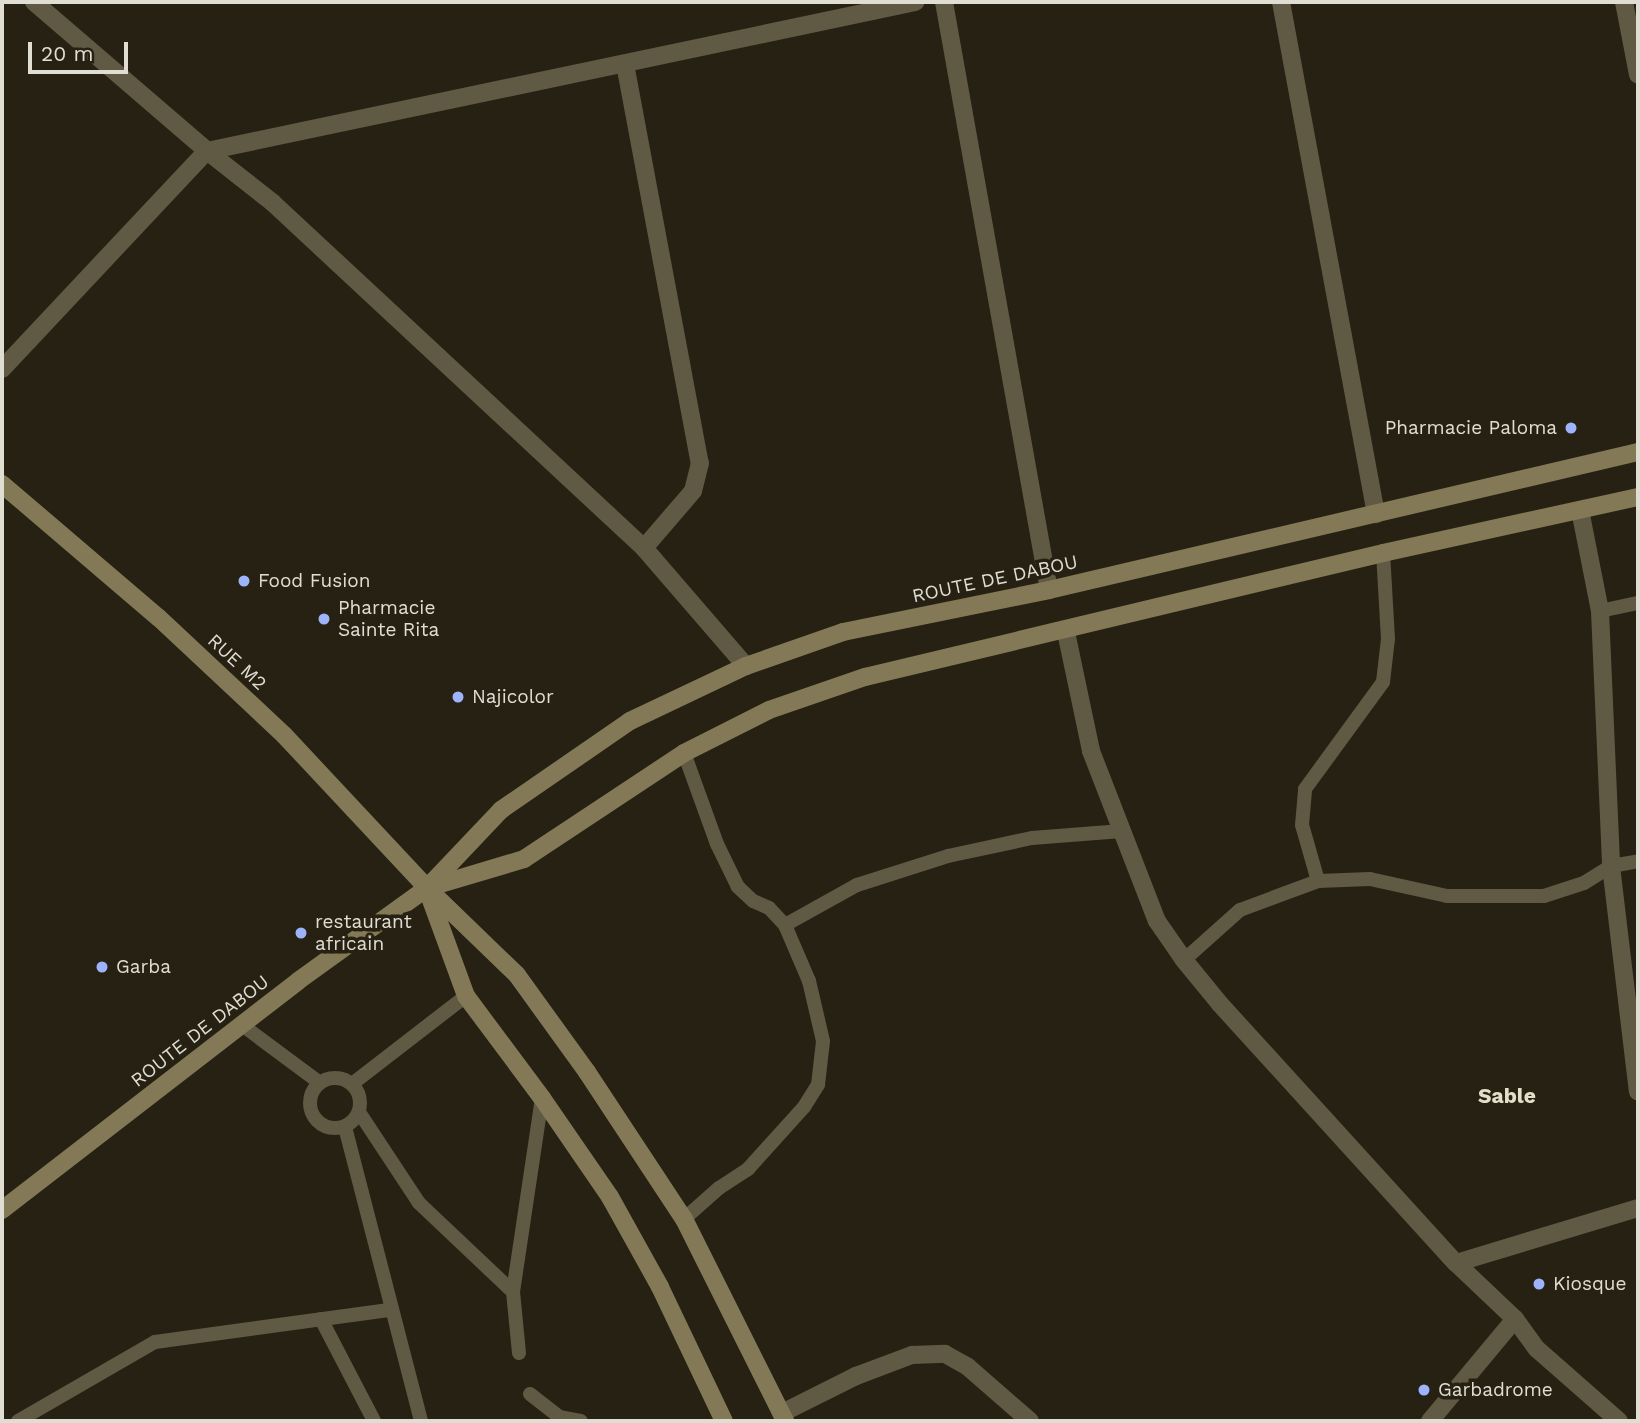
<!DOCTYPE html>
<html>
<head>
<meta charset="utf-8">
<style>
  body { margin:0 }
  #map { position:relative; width:1640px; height:1423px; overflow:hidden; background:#262112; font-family:"Work Sans",sans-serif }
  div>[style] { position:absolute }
  .lane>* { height:14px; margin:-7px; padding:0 7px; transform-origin:7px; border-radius:7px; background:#605944 }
  .lane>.ring { margin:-7px; padding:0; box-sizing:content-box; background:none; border:14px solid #605944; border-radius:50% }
  .street>* { height:18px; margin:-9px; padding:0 9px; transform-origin:9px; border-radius:9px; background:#605944 }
  .secondary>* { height:18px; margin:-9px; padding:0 9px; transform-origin:9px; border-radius:9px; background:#837957 }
  .dots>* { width:19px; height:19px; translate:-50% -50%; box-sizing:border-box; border:4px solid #262112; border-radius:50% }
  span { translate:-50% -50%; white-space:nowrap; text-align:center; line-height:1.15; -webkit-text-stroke:7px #262112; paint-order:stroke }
  .poi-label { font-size:19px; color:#e0ddd3 }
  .right { translate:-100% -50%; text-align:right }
  .left { translate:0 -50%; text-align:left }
  .street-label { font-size:19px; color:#e0ddd3 }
  .neighbourhood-label { font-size:21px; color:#e3ddc9; font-weight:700 }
  .frame { position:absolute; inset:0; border:4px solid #e0ddd3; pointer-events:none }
  .scale { position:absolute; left:28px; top:42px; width:100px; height:32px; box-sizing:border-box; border:4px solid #e0ddd3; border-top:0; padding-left:9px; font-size:21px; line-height:24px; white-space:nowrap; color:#e0ddd3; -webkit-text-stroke:5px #262112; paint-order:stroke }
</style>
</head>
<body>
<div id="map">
  <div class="lane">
    <i style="left:1600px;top:611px;width:39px;rotate:-12deg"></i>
    <i style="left:1318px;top:881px;width:58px;rotate:-105.9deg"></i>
    <i style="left:1302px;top:825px;width:36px;rotate:-85deg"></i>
    <i style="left:1305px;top:789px;width:132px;rotate:-53.9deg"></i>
    <i style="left:1383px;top:682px;width:43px;rotate:-83.4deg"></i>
    <i style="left:1388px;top:639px;width:86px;rotate:-93.3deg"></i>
    <i style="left:785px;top:925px;width:82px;rotate:-29.1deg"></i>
    <i style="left:857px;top:885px;width:96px;rotate:-17.7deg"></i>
    <i style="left:948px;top:856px;width:86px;rotate:-12.1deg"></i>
    <i style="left:1032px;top:838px;width:90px;rotate:-4.4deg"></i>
    <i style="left:1184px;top:960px;width:75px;rotate:-41.8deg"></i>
    <i style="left:1240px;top:910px;width:83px;rotate:-20.4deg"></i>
    <i style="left:1318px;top:881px;width:52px;rotate:-2.2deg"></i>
    <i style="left:1370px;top:879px;width:79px;rotate:12.4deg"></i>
    <i style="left:1447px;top:896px;width:97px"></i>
    <i style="left:1544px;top:896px;width:42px;rotate:-18deg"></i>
    <i style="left:1584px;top:883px;width:32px;rotate:-32deg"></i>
    <i style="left:1611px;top:866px;width:27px;rotate:-10deg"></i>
    <i style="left:242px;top:1025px;width:97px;rotate:36.6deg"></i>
    <i class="ring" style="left:310px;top:1078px;width:36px;height:36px"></i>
    <i style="left:352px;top:1084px;width:144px;rotate:-37.7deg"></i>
    <i style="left:359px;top:1112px;width:109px;rotate:56.6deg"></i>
    <i style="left:419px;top:1203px;width:129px;rotate:43.4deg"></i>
    <i style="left:345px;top:1127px;width:304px;rotate:75.5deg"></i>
    <i style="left:684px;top:1219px;width:47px;rotate:-41.5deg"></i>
    <i style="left:719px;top:1188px;width:35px;rotate:-33deg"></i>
    <i style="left:748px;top:1169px;width:84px;rotate:-47.9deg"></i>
    <i style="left:804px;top:1107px;width:26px;rotate:-58deg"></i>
    <i style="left:818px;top:1085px;width:44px;rotate:-83.5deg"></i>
    <i style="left:823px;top:1041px;width:62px;rotate:-103.1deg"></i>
    <i style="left:809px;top:981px;width:61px;rotate:-113.2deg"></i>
    <i style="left:785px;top:925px;width:23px;rotate:-133deg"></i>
    <i style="left:769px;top:908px;width:17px;rotate:-156deg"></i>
    <i style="left:753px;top:901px;width:21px;rotate:-137deg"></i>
    <i style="left:738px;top:887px;width:48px;rotate:-116deg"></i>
    <i style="left:717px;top:844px;width:97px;rotate:-109.9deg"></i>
    <i style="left:321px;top:1319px;width:115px;rotate:62.5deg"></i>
    <i style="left:519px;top:1353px;width:61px;rotate:-95.6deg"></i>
    <i style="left:513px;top:1292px;width:196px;rotate:-81.5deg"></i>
    <i style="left:530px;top:1394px;width:37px;rotate:38deg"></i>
    <i style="left:559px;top:1417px;width:22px;rotate:10deg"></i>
    <i style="left:18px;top:1421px;width:158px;rotate:-30deg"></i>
    <i style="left:155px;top:1342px;width:236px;rotate:-7.8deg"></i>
  </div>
  <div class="street">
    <i style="left:34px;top:2px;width:228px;rotate:40.7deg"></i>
    <i style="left:207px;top:151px;width:84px;rotate:38.2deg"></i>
    <i style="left:273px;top:203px;width:507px;rotate:42.92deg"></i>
    <i style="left:644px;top:548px;width:156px;rotate:49.2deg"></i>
    <i style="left:944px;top:2px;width:597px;rotate:79.88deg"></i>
    <i style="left:1281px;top:2px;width:521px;rotate:79.49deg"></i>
    <i style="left:1624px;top:2px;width:74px;rotate:79.1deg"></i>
    <i style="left:625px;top:64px;width:406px;rotate:79.4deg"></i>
    <i style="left:700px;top:463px;width:29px;rotate:104deg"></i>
    <i style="left:693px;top:491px;width:75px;rotate:130.7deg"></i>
    <i style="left:2px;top:369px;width:299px;rotate:-46.8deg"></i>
    <i style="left:207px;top:151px;width:724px;rotate:-11.88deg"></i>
    <i style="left:1580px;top:510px;width:103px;rotate:78.8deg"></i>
    <i style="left:1600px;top:611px;width:255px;rotate:87.5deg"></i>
    <i style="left:1611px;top:866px;width:227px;rotate:83.2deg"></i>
    <i style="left:1066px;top:632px;width:122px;rotate:78.1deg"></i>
    <i style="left:1091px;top:751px;width:182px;rotate:68.8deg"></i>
    <i style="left:1157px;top:921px;width:47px;rotate:55.3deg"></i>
    <i style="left:1184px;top:960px;width:57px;rotate:50.7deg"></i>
    <i style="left:1220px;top:1004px;width:350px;rotate:47.7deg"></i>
    <i style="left:1456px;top:1263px;width:81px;rotate:43.5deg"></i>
    <i style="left:1515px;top:1319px;width:37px;rotate:54deg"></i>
    <i style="left:1537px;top:1349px;width:109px;rotate:41.3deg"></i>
    <i style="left:1456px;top:1263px;width:190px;rotate:-16.8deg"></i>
    <i style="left:782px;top:1413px;width:83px;rotate:-26.6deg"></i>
    <i style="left:856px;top:1376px;width:60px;rotate:-20.6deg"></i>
    <i style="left:912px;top:1355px;width:33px;rotate:-2deg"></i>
    <i style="left:945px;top:1354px;width:26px;rotate:29deg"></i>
    <i style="left:968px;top:1367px;width:82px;rotate:41.1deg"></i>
    <i style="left:1430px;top:1421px;width:133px;rotate:-50.2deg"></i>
  </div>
  <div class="secondary">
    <i style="left:2px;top:484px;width:206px;rotate:40.5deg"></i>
    <i style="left:159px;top:618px;width:171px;rotate:43.1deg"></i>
    <i style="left:284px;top:735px;width:209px;rotate:46.9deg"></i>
    <i style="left:427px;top:888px;width:125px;rotate:44deg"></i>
    <i style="left:517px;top:975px;width:120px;rotate:54.2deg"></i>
    <i style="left:587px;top:1072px;width:176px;rotate:56.6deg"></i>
    <i style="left:684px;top:1219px;width:226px;rotate:63.4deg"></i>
    <i style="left:427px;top:888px;width:101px;rotate:-16.6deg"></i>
    <i style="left:524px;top:859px;width:192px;rotate:-33.5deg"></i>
    <i style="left:684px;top:753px;width:95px;rotate:-26.8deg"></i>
    <i style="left:769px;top:710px;width:102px;rotate:-19deg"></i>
    <i style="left:865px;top:677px;width:533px;rotate:-13.46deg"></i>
    <i style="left:1383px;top:553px;width:261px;rotate:-12.4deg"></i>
    <i style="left:428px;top:892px;width:111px;rotate:69.9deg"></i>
    <i style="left:466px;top:996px;width:127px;rotate:53.3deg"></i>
    <i style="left:542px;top:1098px;width:120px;rotate:55.5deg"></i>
    <i style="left:610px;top:1197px;width:103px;rotate:60.9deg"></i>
    <i style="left:660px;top:1287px;width:148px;rotate:64.5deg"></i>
    <i style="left:2px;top:1210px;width:374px;rotate:-37.7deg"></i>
    <i style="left:298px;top:981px;width:159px;rotate:-35.8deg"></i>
    <i style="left:427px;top:888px;width:108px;rotate:-46.5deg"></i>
    <i style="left:501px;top:810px;width:157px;rotate:-34.6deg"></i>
    <i style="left:630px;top:721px;width:128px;rotate:-25.4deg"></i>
    <i style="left:746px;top:666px;width:103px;rotate:-19.3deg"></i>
    <i style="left:843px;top:632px;width:210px;rotate:-11.5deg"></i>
    <i style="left:1049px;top:590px;width:605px;rotate:-13.19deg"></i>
  </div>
  <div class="dots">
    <i style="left:1571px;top:428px;background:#9db4fd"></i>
    <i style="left:244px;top:581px;background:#9db4fd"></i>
    <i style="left:324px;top:619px;background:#9db4fd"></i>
    <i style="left:458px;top:697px;background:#9db4fd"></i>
    <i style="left:301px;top:933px;background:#9db4fd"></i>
    <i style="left:102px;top:967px;background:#9db4fd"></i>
    <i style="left:1539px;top:1284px;background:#9db4fd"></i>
    <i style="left:1424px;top:1390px;background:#9db4fd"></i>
  </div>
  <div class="poi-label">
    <span class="right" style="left:1557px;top:428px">Pharmacie Paloma</span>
    <span class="left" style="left:258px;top:581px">Food Fusion</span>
    <span class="left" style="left:338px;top:619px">Pharmacie<br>Sainte Rita</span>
    <span class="left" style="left:472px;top:697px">Najicolor</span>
    <span class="left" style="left:315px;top:933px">restaurant<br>africain</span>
    <span class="left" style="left:116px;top:967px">Garba</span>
    <span class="left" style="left:1553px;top:1284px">Kiosque</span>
    <span class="left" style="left:1438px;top:1390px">Garbadrome</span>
  </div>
  <div class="street-label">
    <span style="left:995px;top:579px;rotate:-12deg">ROUTE DE DABOU</span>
    <span style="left:237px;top:662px;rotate:43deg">RUE M2</span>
    <span style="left:200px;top:1031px;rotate:-38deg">ROUTE DE DABOU</span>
  </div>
  <div class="neighbourhood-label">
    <span style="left:1507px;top:1096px">Sable</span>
  </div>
  <div class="frame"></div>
  <div class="scale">20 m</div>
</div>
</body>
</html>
